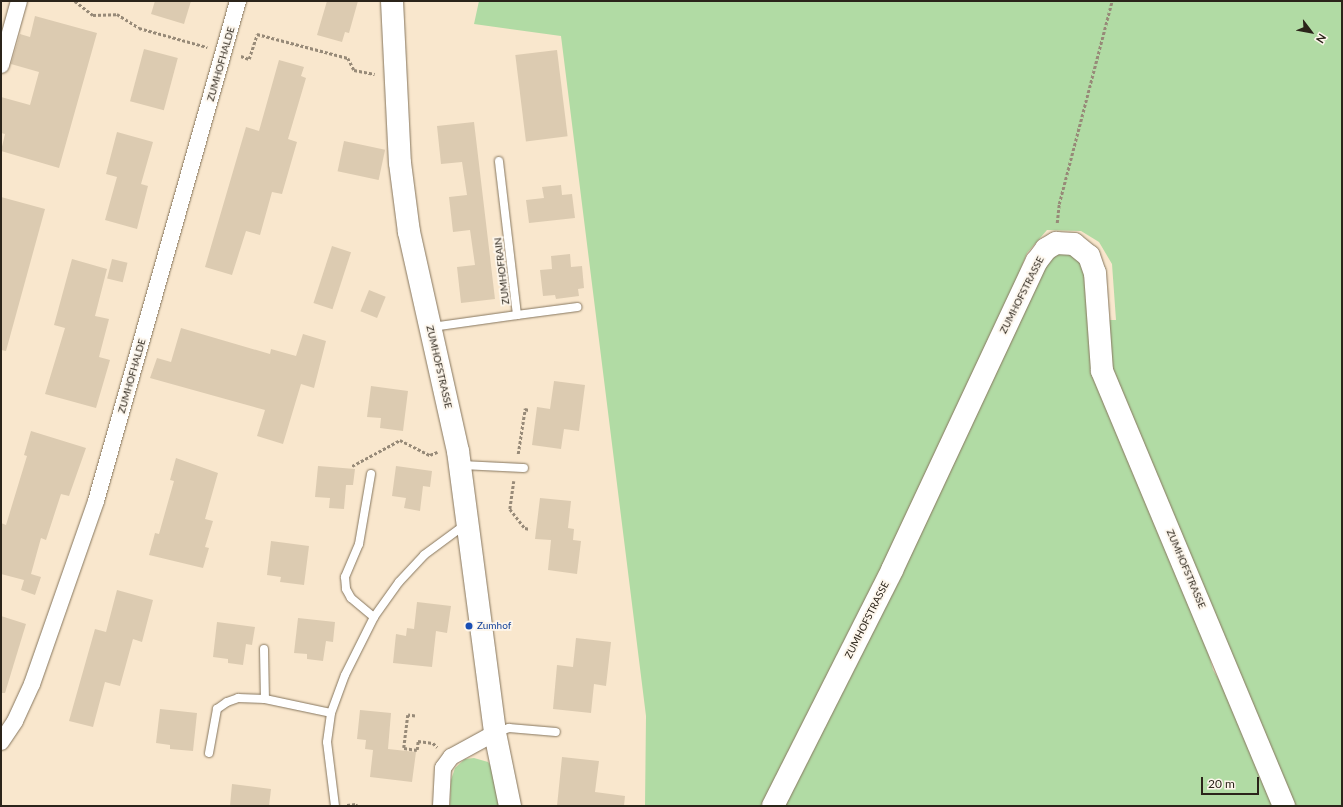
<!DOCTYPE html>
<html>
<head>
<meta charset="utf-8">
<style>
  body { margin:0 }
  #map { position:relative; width:1343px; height:807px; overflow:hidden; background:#f9e7cd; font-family:Lato,sans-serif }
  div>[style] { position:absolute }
  .green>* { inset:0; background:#b1dba4 }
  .building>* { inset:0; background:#dccbb1; transform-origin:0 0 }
  .path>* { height:2.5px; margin-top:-1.25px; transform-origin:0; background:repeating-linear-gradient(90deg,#978a78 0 3px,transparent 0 5px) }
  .roads { filter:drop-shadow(0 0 1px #86765e) drop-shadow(0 0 1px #86765e) }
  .lane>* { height:8px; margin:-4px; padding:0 4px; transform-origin:4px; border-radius:4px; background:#fff }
  .street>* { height:16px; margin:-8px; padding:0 8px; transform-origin:8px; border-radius:8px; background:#fff }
  .secondary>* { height:22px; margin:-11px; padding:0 11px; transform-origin:11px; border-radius:11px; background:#fff }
  .dots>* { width:11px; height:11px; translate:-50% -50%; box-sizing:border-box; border:2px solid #fdf6ec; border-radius:50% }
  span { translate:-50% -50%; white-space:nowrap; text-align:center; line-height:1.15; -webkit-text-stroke:3.5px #fdf6ec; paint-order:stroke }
  .street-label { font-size:10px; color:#2b241a }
  .transit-label { font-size:10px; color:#164399 }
  .left { translate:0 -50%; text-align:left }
  .frame { position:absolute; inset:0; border:2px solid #2b241a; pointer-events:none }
  .north { position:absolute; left:1291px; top:12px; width:40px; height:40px; -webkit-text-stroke:3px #fdf6ec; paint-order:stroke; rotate:122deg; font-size:11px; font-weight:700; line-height:16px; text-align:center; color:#2b241a }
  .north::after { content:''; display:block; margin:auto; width:14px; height:18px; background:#2b241a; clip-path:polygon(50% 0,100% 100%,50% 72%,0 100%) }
  .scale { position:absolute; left:1201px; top:777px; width:58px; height:18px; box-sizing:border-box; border:2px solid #2b241a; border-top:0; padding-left:5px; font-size:12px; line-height:14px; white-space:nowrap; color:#2b241a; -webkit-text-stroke:3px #fdf6ec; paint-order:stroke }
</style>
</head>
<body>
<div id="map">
  <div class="green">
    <i style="clip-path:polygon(479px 1px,1342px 1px,1342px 806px,1290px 806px,1110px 368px,1103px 320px,1116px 320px,1112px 264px,1099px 242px,1081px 231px,1047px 230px,1027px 253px,993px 340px,767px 806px,645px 806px,646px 716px,561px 36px,474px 24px)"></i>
    <i style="clip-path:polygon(1054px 250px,1076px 254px,1086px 268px,1095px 368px,1205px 640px,1213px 670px,1234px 703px,1278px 806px,780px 806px)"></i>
    <i style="clip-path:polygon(474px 758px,488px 762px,494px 771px,501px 806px,450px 806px,451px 780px,455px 768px,465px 759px)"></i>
  </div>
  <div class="building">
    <i style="clip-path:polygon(155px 1px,191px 1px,184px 24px,151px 14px)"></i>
    <i style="clip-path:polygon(327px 1px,358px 1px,349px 33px,345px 32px,342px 42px,317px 35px)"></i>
    <i style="clip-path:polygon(35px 16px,97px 33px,59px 168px,1px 151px,5px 134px,1px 133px,1px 97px,30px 105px,39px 72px,11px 64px,20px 34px,30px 37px)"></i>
    <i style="left:144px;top:49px;width:35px;height:54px;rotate:15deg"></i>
    <i style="left:557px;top:50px;width:87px;height:42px;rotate:83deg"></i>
    <i style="clip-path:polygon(279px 60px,304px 67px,301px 76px,306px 78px,288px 139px,297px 142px,282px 194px,272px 192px,260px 235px,246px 231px,232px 275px,205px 267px,246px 127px,259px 131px)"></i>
    <i style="clip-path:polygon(474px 122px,495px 299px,461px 303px,457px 267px,475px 265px,470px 230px,453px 232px,449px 197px,467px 195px,462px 162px,441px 164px,437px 126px)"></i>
    <i style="clip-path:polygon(117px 132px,153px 142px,141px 184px,148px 186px,137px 229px,105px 220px,117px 177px,106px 174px)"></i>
    <i style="left:344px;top:141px;width:42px;height:31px;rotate:12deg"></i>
    <i style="clip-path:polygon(561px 185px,562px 195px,572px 194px,575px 218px,529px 223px,526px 200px,544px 198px,542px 187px)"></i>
    <i style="clip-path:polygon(1px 197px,45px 209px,6px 351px,1px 350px)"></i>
    <i style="left:332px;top:246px;width:20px;height:60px;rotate:18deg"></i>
    <i style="clip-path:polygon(570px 254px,571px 267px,582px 266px,584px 288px,578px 289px,579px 296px,556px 299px,555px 295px,543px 296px,540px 270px,552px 269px,551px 256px)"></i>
    <i style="clip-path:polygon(72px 259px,107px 269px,95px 316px,109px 319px,99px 357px,110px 360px,96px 408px,45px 394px,65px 328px,54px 325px)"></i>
    <i style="left:112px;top:259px;width:16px;height:20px;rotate:14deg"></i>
    <i style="left:369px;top:290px;width:18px;height:23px;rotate:22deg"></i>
    <i style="clip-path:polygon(181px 328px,270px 354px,271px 349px,296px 356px,303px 334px,326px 341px,314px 388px,301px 384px,283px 444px,257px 436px,265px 410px,150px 378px,157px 358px,171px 362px)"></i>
    <i style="clip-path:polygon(554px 381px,585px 385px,579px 431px,564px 429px,561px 449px,532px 445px,537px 407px,550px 409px)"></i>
    <i style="clip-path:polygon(371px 386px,408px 391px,403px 431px,380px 428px,381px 418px,367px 417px)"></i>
    <i style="clip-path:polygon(31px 431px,86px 448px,69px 496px,61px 494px,46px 540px,41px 538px,31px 574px,41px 577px,35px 595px,21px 590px,24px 580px,1px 574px,1px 523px,6px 525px,27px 456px,24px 455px)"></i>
    <i style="clip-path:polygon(176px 458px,218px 473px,205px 519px,213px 521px,205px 547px,209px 548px,203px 568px,149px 555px,155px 533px,159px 534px,174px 481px,170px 480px)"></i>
    <i style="clip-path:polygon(318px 466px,355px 469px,353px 485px,346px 485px,344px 509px,329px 508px,330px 498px,315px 497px)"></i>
    <i style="clip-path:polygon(396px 466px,432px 471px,430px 487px,423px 486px,420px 511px,404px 508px,406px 498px,392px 496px)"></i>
    <i style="clip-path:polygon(540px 498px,571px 501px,568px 528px,574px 529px,573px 540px,581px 541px,577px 574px,548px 570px,551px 540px,535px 539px)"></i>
    <i style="clip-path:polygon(271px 541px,309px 546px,304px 585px,280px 582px,281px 577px,267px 575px)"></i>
    <i style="clip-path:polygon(117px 590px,153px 600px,142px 642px,133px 639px,120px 686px,105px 682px,93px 727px,69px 721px,95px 629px,106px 632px)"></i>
    <i style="clip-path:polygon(417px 602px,451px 606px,447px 633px,436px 631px,432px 667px,393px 663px,396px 634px,406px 636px,407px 628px,414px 629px)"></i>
    <i style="clip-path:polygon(1px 616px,26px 624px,5px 693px,1px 693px)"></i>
    <i style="clip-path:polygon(298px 618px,335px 622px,333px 642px,326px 641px,323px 661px,307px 659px,307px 654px,294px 653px)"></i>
    <i style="clip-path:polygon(217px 622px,255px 627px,252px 645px,246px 644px,243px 665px,228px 663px,228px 659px,213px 657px)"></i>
    <i style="clip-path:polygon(576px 638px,611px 642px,606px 686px,594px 684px,591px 713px,553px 709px,557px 665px,573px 667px)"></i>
    <i style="clip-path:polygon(160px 709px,197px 713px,193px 751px,170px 749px,170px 745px,156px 743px)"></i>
    <i style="clip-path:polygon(360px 710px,391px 713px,388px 749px,416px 752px,412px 782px,370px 777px,373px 750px,365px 749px,366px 740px,357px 739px)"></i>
    <i style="clip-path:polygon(562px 757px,599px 761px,595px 792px,625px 796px,624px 806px,557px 806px)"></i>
    <i style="clip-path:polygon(232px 784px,271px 789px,269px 806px,230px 806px)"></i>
  </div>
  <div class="path">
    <i style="left:75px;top:1px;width:23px;rotate:38deg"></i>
    <i style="left:93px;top:15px;width:24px;rotate:-2deg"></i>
    <i style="left:117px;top:14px;width:26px;rotate:32deg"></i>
    <i style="left:139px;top:28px;width:71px;rotate:15.6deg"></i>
    <i style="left:241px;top:56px;width:9px;rotate:21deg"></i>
    <i style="left:249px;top:59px;width:26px;rotate:-72deg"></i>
    <i style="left:257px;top:34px;width:94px;rotate:14.8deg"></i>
    <i style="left:348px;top:58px;width:13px;rotate:63deg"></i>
    <i style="left:354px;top:70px;width:21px;rotate:11deg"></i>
    <i style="left:1057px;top:223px;width:19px;rotate:-84deg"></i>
    <i style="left:1059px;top:204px;width:210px;rotate:-75.4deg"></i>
    <i style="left:518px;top:454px;width:46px;rotate:-81.2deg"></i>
    <i style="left:525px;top:409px;width:4px;rotate:14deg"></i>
    <i style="left:352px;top:466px;width:55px;rotate:-28.4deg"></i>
    <i style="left:400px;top:440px;width:34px;rotate:27deg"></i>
    <i style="left:430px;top:455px;width:8px;rotate:-23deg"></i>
    <i style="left:514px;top:481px;width:28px;rotate:98deg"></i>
    <i style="left:510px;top:509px;width:24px;rotate:52deg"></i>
    <i style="left:525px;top:528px;width:5px;rotate:11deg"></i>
    <i style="left:415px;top:716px;width:7px;rotate:-172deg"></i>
    <i style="left:408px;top:715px;width:33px;rotate:97deg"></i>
    <i style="left:404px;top:748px;width:13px;rotate:9deg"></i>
    <i style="left:417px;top:750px;width:9px;rotate:-84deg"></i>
    <i style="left:418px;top:741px;width:15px;rotate:8deg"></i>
    <i style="left:433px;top:743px;width:6px;rotate:45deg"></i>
    <i style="left:347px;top:805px;width:9px;rotate:-6deg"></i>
    <i style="left:356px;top:804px;width:2px;rotate:63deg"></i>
  </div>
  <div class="roads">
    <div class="lane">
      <i style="left:517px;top:315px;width:61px;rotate:-7.6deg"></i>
      <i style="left:432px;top:327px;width:86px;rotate:-8deg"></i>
      <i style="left:517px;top:315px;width:155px;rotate:-96.7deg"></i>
      <i style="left:461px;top:465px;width:63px;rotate:2.7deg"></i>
      <i style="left:371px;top:474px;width:71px;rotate:99.7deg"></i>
      <i style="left:359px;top:544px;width:36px;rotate:113deg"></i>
      <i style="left:345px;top:577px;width:12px;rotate:85deg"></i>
      <i style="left:346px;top:589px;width:10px;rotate:61deg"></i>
      <i style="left:351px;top:598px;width:30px;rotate:40deg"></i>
      <i style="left:264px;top:649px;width:50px;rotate:88.9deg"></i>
      <i style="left:495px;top:733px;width:15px;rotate:-20deg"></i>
      <i style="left:509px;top:728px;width:47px;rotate:4.9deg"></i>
      <i style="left:209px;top:753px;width:45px;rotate:-79.7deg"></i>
      <i style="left:217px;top:709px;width:12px;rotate:-35deg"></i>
      <i style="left:227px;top:702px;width:12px;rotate:-20deg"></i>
      <i style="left:238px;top:698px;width:27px;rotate:2deg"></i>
      <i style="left:265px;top:699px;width:67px;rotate:12deg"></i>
      <i style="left:335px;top:806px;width:64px;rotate:-97.1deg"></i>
      <i style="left:327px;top:742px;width:29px;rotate:-82deg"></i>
      <i style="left:331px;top:713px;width:40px;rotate:-69.8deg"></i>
      <i style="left:345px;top:675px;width:65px;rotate:-63.4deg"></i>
      <i style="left:374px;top:617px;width:43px;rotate:-54.5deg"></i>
      <i style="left:399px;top:582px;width:37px;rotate:-47deg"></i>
      <i style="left:424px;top:555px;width:52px;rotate:-36.4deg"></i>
    </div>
    <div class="street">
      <i style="left:1px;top:65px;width:66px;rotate:-74.3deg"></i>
      <i style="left:1px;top:742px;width:25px;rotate:-56deg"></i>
      <i style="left:15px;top:721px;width:41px;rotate:-65.3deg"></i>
      <i style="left:32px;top:684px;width:194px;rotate:-70.7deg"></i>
      <i style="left:96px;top:501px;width:520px;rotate:-74.15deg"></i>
      <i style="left:441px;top:806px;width:38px;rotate:-87deg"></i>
      <i style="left:443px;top:768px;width:14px;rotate:-54deg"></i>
      <i style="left:451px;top:757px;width:50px;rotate:-28.6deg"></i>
    </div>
    <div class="secondary">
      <i style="left:392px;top:1px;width:162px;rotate:87.2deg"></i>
      <i style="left:400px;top:163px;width:70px;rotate:82.6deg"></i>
      <i style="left:409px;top:232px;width:224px;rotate:77.4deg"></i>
      <i style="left:458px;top:451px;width:284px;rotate:82.5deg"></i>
      <i style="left:495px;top:733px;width:75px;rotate:78.4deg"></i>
      <i style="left:773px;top:806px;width:264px;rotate:-63.2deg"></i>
      <i style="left:892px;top:570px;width:341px;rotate:-64.9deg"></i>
      <i style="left:1037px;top:261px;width:15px;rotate:-53deg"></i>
      <i style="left:1046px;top:249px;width:12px;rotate:-31deg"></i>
      <i style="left:1056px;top:243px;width:18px;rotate:3deg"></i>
      <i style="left:1074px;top:244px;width:19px;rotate:39deg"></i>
      <i style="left:1089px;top:256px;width:18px;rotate:71deg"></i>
      <i style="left:1095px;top:273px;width:98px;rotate:85.9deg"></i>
      <i style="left:1102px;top:371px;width:472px;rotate:67.3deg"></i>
    </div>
  </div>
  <div class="dots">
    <i style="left:469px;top:626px;background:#1a4fb4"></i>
  </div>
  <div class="street-label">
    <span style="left:221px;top:64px;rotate:-74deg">ZUMHOFHALDE</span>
    <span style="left:502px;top:271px;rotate:-97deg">ZUMHOFRAIN</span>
    <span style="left:1022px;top:295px;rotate:-63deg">ZUMHOFSTRASSE</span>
    <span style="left:439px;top:367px;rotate:77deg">ZUMHOFSTRASSE</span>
    <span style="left:132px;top:376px;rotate:-74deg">ZUMHOFHALDE</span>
    <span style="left:1186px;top:569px;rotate:67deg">ZUMHOFSTRASSE</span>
    <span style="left:867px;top:620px;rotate:-63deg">ZUMHOFSTRASSE</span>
  </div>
  <div class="transit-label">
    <span class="left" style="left:477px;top:626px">Zumhof</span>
  </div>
  <div class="frame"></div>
  <div class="north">N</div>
  <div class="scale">20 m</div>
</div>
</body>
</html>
